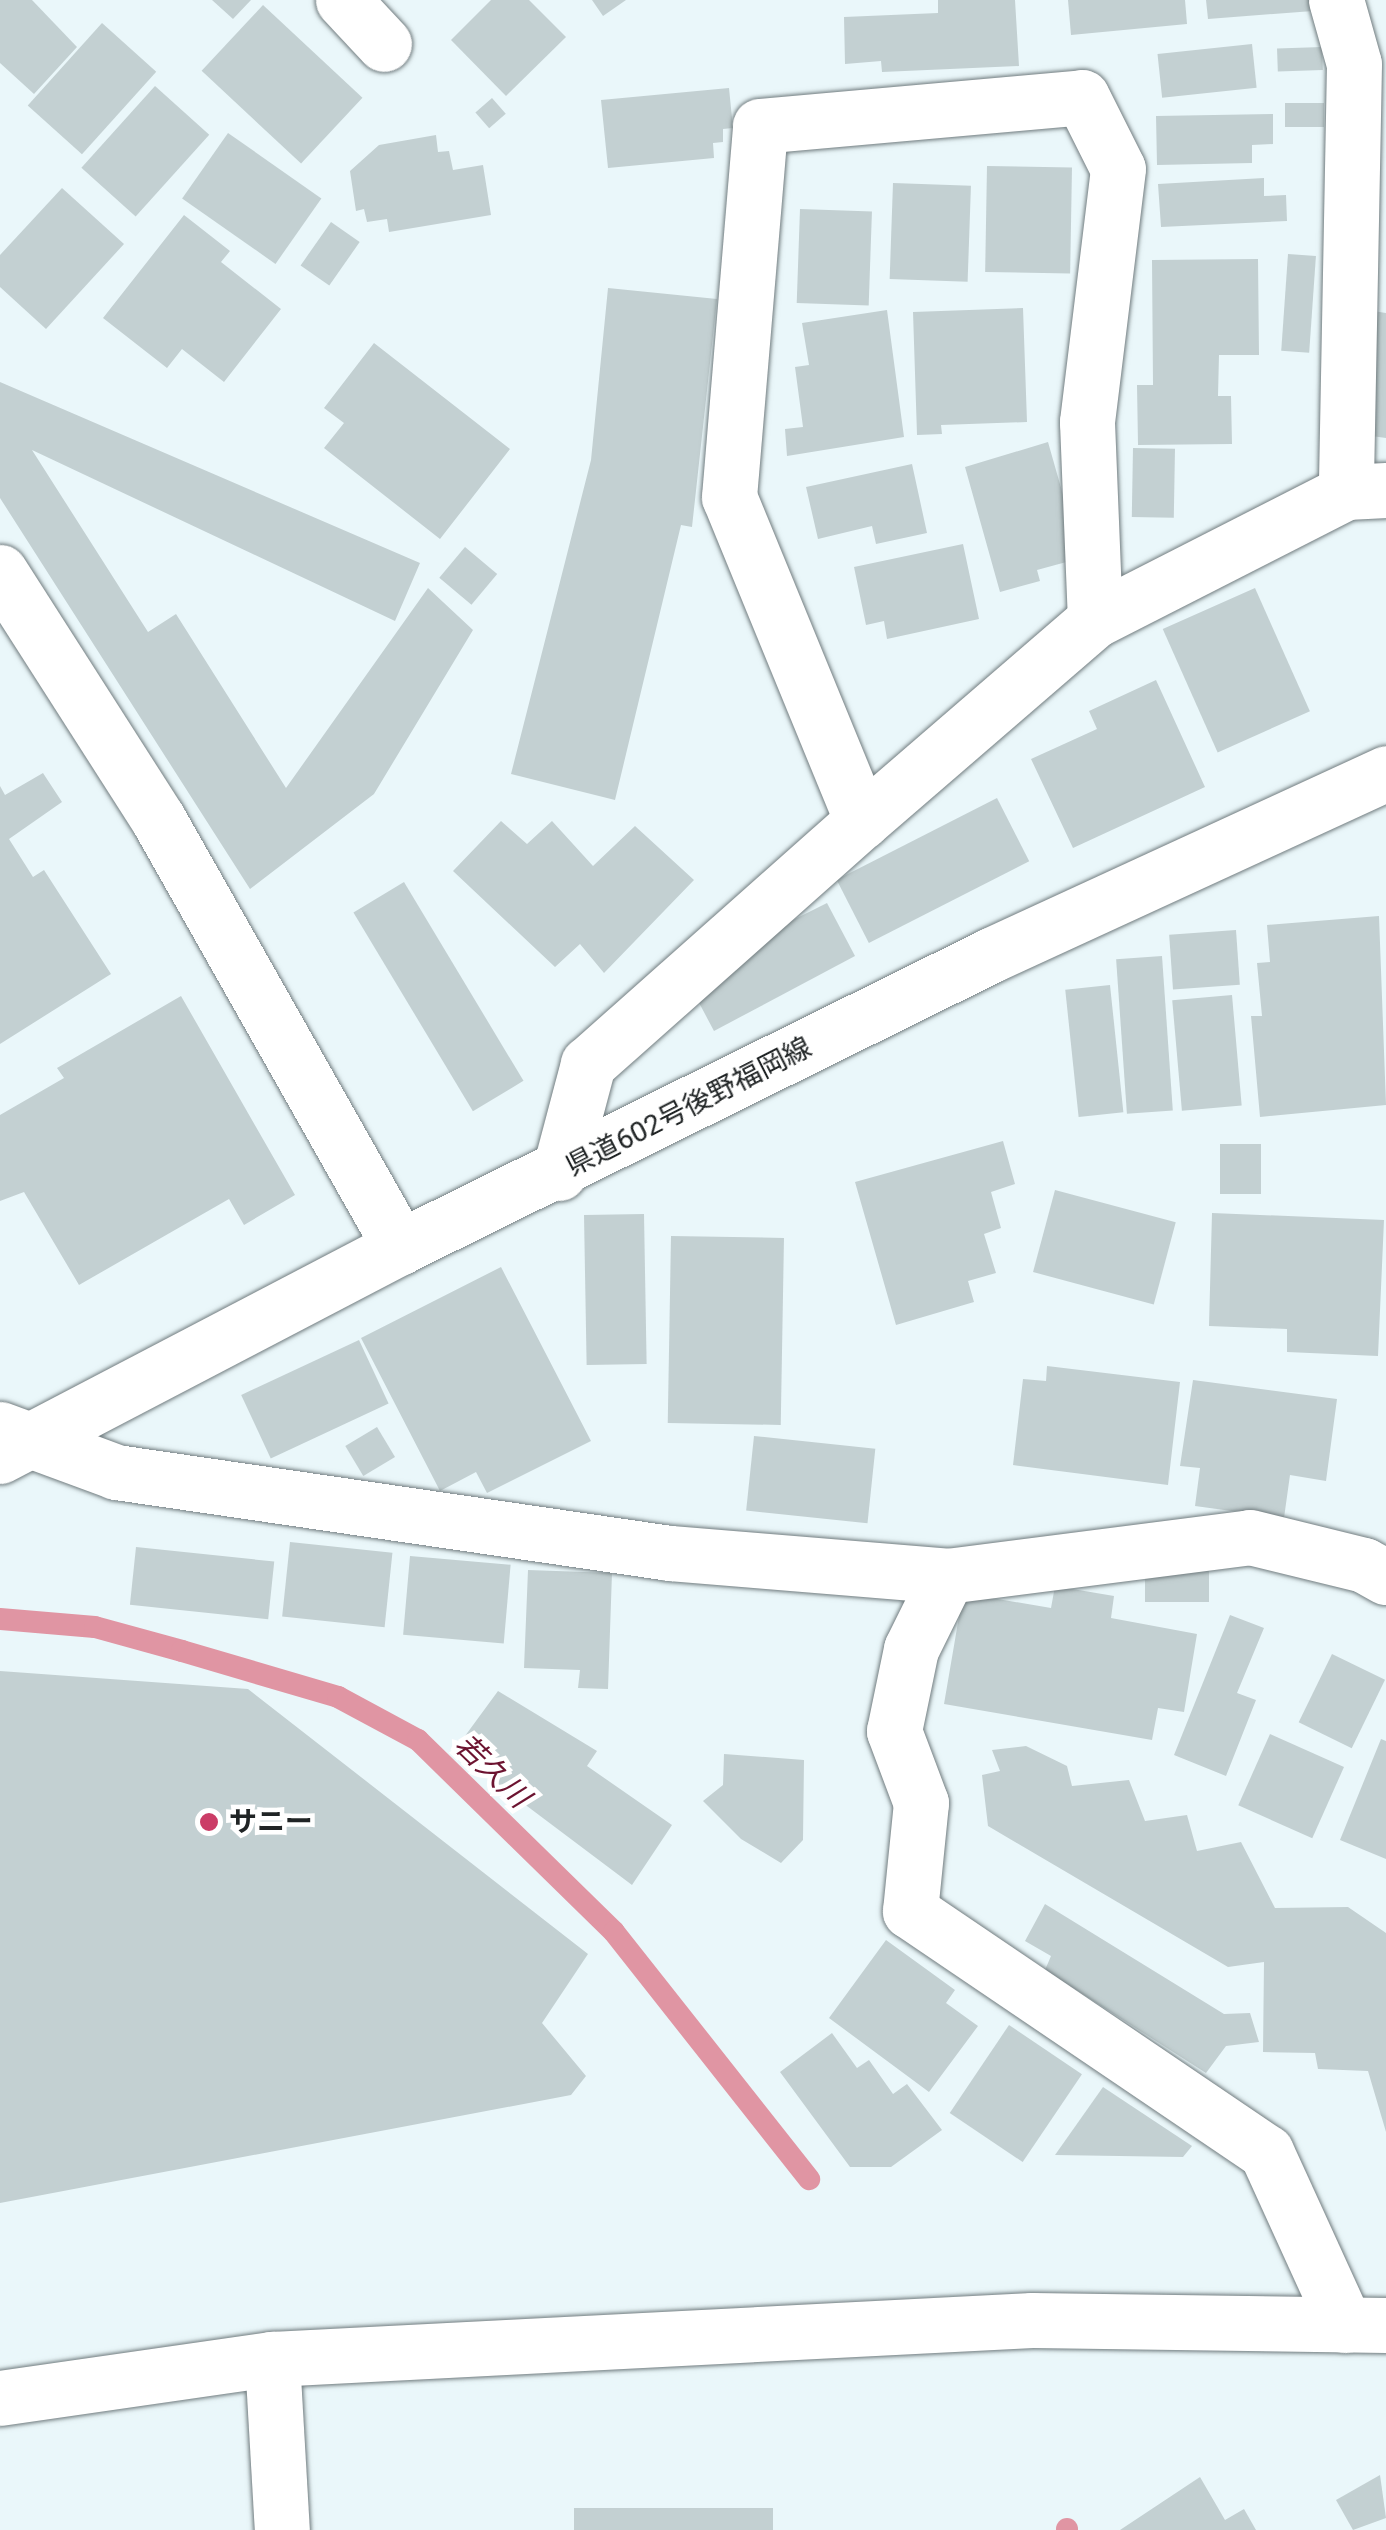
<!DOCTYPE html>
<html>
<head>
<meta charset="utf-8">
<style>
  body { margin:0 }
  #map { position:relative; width:1386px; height:2530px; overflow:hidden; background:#eaf7fa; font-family:Roboto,"Noto Sans JP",sans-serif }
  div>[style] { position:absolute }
  .stream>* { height:22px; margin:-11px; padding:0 11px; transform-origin:11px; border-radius:11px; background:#e095a3 }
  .building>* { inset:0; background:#c3d0d2; transform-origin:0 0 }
  .roads { filter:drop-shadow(0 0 2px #717c7f) drop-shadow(0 0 2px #717c7f) }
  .minor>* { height:55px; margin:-27.5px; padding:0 27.5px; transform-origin:27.5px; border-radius:27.5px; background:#fff }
  .major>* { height:55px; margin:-27.5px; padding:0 27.5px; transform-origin:27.5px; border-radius:27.5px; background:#fff }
  .dots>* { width:28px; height:28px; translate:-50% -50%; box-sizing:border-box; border:5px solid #fff; border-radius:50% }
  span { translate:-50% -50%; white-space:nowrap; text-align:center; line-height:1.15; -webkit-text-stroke:9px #fff; paint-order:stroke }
  .street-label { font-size:28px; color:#202425 }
  .poi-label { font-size:28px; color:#202425; font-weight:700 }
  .left { translate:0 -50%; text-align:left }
  .water-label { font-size:30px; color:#6c1330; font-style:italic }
</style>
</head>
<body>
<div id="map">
  <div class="stream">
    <i style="left:0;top:1619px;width:95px;rotate:4.8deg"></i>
    <i style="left:95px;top:1627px;width:90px;rotate:15.4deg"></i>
    <i style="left:182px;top:1651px;width:163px;rotate:16.4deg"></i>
    <i style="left:338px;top:1697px;width:91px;rotate:28.3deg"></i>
    <i style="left:418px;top:1740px;width:274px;rotate:44.4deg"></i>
    <i style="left:614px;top:1932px;width:315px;rotate:51.7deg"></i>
    <i style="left:1067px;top:2529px;width:1px;rotate:90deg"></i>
  </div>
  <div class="building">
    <i style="clip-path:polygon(0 0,32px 0,77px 47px,34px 94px,0 63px)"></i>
    <i style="clip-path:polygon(212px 0,251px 0,233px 19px)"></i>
    <i style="clip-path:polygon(491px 0,529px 0,566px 37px,506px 96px,451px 40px)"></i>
    <i style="clip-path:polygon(592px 0,626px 0,603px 16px)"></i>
    <i style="clip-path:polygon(938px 0,1015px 0,1019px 66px,882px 72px,881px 61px,845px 64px,844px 17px,938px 13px)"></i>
    <i style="clip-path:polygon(1068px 0,1185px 0,1187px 24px,1071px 35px)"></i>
    <i style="clip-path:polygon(1206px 0,1312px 0,1313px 11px,1208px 19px)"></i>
    <i style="left:263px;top:5px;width:136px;height:90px;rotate:43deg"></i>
    <i style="left:102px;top:23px;width:73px;height:111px;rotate:42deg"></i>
    <i style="left:1252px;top:44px;width:44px;height:95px;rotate:84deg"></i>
    <i style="left:1322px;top:47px;width:23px;height:45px;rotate:88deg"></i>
    <i style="left:155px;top:86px;width:73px;height:110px;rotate:42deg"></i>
    <i style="clip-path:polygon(729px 88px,733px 128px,723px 129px,723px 142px,713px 143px,714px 158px,608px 168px,601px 100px)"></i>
    <i style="left:492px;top:98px;width:21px;height:22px;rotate:49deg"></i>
    <i style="left:1324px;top:103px;width:24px;height:39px;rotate:90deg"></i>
    <i style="clip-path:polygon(1273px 114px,1273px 144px,1252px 145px,1252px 163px,1157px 165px,1156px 116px)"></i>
    <i style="left:228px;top:133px;width:114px;height:80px;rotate:35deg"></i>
    <i style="clip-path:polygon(436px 135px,438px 152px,449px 151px,453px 170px,483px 165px,491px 215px,389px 232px,387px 219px,367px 222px,364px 209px,356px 211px,350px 171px,379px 145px)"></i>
    <i style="left:987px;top:166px;width:85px;height:106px;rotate:1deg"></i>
    <i style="clip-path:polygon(1264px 178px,1264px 196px,1286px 195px,1287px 221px,1161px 227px,1158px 184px)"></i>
    <i style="left:893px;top:183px;width:78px;height:96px;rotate:2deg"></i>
    <i style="clip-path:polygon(62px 188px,124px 244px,46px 329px,0 287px,0 255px)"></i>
    <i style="left:800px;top:209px;width:72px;height:94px;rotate:2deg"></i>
    <i style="clip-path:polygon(184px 215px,230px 251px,221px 262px,281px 309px,224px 382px,182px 349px,167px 368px,103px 318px)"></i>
    <i style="left:331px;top:222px;width:35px;height:53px;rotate:35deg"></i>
    <i style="left:1288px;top:254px;width:28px;height:97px;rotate:4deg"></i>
    <i style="clip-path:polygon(1258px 259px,1259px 355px,1219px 355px,1218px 396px,1231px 396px,1232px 444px,1138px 445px,1137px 385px,1153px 385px,1152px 260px)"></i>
    <i style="clip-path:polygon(608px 288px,717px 299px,692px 527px,681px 525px,615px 800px,511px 774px,591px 460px)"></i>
    <i style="clip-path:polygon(1023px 308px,1027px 422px,941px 425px,942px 434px,917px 435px,913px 312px)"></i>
    <i style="clip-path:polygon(887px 310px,904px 437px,787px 456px,785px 429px,803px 427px,795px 367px,809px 365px,802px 323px)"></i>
    <i style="clip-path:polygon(1373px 311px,1386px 313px,1386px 438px,1357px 434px)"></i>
    <i style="clip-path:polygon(374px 343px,510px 449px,440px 539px,324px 448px,344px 423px,324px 408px)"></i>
    <i style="clip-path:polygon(0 382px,420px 563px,395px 621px,32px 450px,148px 632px,176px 614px,286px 788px,428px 588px,473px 630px,374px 794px,250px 889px,0 498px)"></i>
    <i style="clip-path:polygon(1048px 442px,1081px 558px,1037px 570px,1040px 581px,1000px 592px,965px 467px)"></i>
    <i style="left:1133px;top:448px;width:42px;height:69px;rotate:1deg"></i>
    <i style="clip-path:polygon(912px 464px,927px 533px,876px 544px,872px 526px,818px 539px,806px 487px)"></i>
    <i style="clip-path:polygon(963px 544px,979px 619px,887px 639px,884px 621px,866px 625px,854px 567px)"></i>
    <i style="left:465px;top:547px;width:42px;height:40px;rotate:40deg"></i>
    <i style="left:1255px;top:588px;width:135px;height:101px;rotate:66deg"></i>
    <i style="clip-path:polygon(1156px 680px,1205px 787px,1073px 848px,1031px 759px,1097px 729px,1089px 711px)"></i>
    <i style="clip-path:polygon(43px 773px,62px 802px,9px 839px,33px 877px,44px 870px,111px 974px,0 1044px,0 786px,5px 795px)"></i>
    <i style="left:997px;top:798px;width:71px;height:180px;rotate:63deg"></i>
    <i style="clip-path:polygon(501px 821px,527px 844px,552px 821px,593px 866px,635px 826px,694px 880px,604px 973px,580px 944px,555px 967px,453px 871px)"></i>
    <i style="left:404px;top:882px;width:232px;height:59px;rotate:59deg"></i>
    <i style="clip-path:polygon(827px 903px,855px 956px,714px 1031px,697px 999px,783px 925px)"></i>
    <i style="clip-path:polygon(1379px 916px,1386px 1105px,1260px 1117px,1251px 1016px,1262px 1016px,1257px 963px,1270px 962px,1267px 925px)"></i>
    <i style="left:1236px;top:930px;width:55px;height:67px;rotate:86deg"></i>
    <i style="left:1162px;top:956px;width:155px;height:46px;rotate:86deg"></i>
    <i style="left:1110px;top:985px;width:128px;height:45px;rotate:84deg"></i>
    <i style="left:1232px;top:995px;width:111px;height:60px;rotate:85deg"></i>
    <i style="clip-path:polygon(181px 996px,295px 1195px,244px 1225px,229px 1199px,79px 1285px,24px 1192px,0 1201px,0 1115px,64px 1078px,57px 1068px)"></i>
    <i style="clip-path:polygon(1003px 1141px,1015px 1184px,991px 1192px,1001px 1228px,984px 1234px,996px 1273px,968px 1281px,974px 1302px,896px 1325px,855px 1182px)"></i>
    <i style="left:1261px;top:1144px;width:50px;height:41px;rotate:90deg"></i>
    <i style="left:1055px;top:1190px;width:125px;height:85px;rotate:15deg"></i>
    <i style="clip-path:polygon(1212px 1213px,1384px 1220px,1378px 1356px,1287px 1352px,1287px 1329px,1209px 1326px)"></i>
    <i style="left:644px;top:1214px;width:150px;height:60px;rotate:89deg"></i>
    <i style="left:671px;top:1236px;width:113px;height:187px;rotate:1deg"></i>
    <i style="clip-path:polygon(501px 1267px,591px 1441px,487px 1493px,476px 1472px,440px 1491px,361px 1338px)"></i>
    <i style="left:359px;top:1340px;width:70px;height:130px;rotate:65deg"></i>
    <i style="clip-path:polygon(1047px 1366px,1180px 1382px,1168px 1485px,1013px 1465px,1023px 1379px,1046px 1381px)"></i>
    <i style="clip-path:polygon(1193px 1380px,1337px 1399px,1326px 1481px,1290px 1475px,1284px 1518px,1195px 1506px,1200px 1468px,1180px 1466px)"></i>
    <i style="left:377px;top:1427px;width:35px;height:37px;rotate:59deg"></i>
    <i style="left:754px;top:1436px;width:122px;height:75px;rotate:6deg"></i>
    <i style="left:290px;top:1542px;width:103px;height:75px;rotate:6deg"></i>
    <i style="left:136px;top:1547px;width:139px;height:58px;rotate:6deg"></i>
    <i style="left:410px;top:1556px;width:101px;height:79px;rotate:5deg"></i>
    <i style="left:1145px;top:1569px;width:64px;height:33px"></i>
    <i style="clip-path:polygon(528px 1570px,612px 1573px,608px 1689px,578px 1688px,580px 1670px,524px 1668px)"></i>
    <i style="clip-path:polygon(1055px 1586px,1114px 1596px,1111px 1618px,1197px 1634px,1184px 1712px,1158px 1708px,1152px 1740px,944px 1704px,963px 1593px,1051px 1608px)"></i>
    <i style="clip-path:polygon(1230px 1615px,1264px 1628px,1237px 1693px,1256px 1700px,1226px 1776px,1174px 1755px)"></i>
    <i style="left:1332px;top:1654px;width:59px;height:76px;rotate:26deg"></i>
    <i style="clip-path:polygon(0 1671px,248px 1689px,588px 1954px,542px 2023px,586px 2076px,571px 2095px,0 2203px)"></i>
    <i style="clip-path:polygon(498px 1691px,597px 1751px,587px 1766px,672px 1825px,632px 1885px,454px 1751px)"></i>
    <i style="left:1270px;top:1734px;width:81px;height:78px;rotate:24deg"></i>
    <i style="clip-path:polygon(1381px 1739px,1386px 1741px,1386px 1859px,1340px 1840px)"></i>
    <i style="clip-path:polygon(1026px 1746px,1067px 1766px,1072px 1786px,1129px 1780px,1145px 1821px,1187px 1815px,1197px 1851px,1241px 1842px,1275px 1908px,1348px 1907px,1386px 1933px,1386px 2132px,1368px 2071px,1318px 2069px,1315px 2053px,1263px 2052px,1264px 1962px,1228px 1967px,988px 1826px,982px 1775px,1000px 1771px,992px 1750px)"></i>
    <i style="clip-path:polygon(724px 1754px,804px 1760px,803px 1840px,781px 1863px,741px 1839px,703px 1801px,723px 1785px)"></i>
    <i style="clip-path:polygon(1045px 1904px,1224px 2014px,1250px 2013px,1259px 2042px,1226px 2046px,1206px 2073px,1045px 1970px,1051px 1956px,1025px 1941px)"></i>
    <i style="clip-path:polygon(886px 1940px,955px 1990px,946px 2003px,978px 2026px,929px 2092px,829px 2018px)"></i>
    <i style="left:1009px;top:2025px;width:88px;height:106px;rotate:34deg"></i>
    <i style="clip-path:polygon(832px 2033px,857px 2068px,869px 2060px,893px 2094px,907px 2084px,942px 2130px,891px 2167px,850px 2167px,780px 2072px)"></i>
    <i style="clip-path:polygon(1103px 2087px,1192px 2146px,1183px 2157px,1055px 2155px)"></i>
    <i style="clip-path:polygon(1380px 2475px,1386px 2518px,1353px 2530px,1336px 2500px)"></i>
    <i style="clip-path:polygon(1200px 2477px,1225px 2520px,1244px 2509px,1256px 2530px,1120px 2530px)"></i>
    <i style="left:773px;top:2508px;width:22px;height:199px;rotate:90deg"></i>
  </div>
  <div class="roads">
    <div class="minor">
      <i style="left:343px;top:0;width:60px;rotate:47deg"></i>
      <i style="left:1336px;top:0;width:66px;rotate:74.3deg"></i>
      <i style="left:1354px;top:64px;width:428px;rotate:91.1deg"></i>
      <i style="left:1346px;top:492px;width:40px;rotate:-2.9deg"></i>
      <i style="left:0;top:572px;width:293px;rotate:57.4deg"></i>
      <i style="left:158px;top:819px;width:492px;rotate:60.5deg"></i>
      <i style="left:862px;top:821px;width:350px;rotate:-112.3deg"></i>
      <i style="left:729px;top:497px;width:372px;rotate:-85.2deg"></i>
      <i style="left:760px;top:126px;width:323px;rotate:-5.1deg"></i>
      <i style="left:1082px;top:97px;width:80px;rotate:63.4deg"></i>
      <i style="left:1118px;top:169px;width:255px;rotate:97deg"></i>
      <i style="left:1087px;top:422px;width:198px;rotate:87.7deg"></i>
      <i style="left:559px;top:1173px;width:113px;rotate:-75.1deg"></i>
      <i style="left:588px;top:1064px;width:366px;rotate:-41.6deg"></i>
      <i style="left:862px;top:821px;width:308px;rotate:-40.8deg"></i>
      <i style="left:1095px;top:620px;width:282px;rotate:-27deg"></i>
      <i style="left:0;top:1429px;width:124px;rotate:20.3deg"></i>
      <i style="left:116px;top:1472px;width:560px;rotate:8.32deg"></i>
      <i style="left:670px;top:1553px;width:278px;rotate:4.7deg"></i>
      <i style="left:1345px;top:2325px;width:190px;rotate:-114.5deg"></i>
      <i style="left:1266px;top:2152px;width:430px;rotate:-145.9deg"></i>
      <i style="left:910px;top:1911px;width:109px;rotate:-84.2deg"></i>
      <i style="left:921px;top:1803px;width:77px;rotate:-110.6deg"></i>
      <i style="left:894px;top:1731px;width:84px;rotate:-78.3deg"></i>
      <i style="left:911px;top:1649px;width:81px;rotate:-63.7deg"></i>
      <i style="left:947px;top:1576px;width:305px;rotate:-7.3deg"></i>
      <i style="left:1250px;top:1537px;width:117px;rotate:13.8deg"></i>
      <i style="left:1364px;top:1565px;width:25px;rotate:29deg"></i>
      <i style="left:272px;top:2359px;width:171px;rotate:86.7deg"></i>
      <i style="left:0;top:2398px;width:275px;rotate:-8.2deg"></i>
      <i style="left:272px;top:2359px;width:761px;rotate:-2.94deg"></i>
      <i style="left:1032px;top:2320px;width:354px;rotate:0.8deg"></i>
    </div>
    <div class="major">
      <i style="left:0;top:1456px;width:451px;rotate:-27.6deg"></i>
      <i style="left:400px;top:1247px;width:659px;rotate:-26.29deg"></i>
      <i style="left:991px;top:955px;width:435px;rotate:-24.7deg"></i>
    </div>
  </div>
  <div class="dots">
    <i style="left:209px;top:1822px;background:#cb3d67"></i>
  </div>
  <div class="street-label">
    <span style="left:689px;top:1107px;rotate:-27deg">県道602号後野福岡線</span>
  </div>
  <div class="poi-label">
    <span class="left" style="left:229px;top:1822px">サニー</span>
  </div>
  <div class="water-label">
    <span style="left:492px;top:1771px;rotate:44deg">若久川</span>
  </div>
</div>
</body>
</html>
